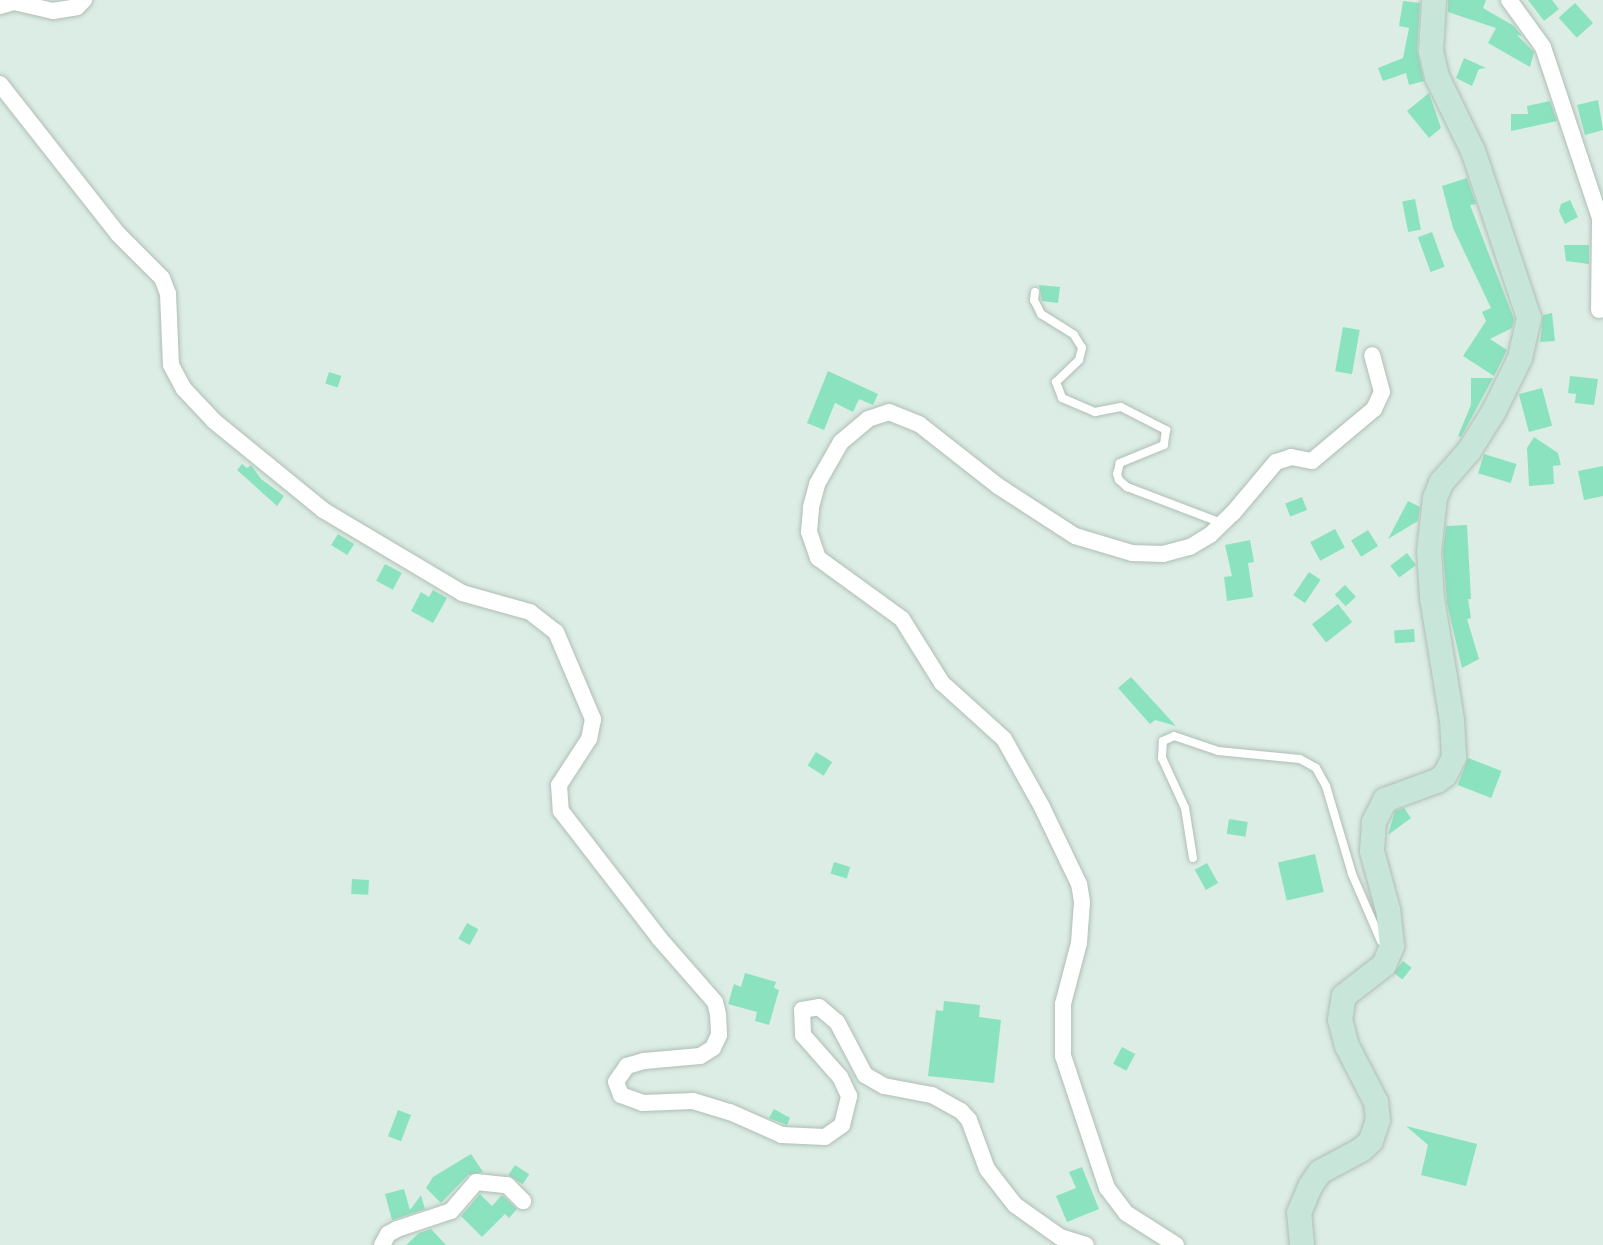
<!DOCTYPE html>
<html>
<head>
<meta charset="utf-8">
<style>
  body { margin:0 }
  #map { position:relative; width:1603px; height:1245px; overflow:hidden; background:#dcede5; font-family:Ubuntu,sans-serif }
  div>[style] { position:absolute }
  .building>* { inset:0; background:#8ae3be; transform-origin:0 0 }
  .roads { filter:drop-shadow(0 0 2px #aebeb6) drop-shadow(0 0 2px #aebeb6) }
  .lane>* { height:8px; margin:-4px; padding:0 4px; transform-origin:4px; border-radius:4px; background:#fff }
  .street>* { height:16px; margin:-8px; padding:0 8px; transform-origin:8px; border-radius:8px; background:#fff }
  .secondary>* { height:24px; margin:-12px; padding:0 12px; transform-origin:12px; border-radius:12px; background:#c8e5da }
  span { translate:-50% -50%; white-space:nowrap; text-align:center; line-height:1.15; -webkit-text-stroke:4.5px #e9faf2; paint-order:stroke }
</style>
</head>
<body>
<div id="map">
  <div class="building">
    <i style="clip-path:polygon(1448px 0,1486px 0,1483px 8px,1514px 26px,1522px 36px,1517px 35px,1534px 52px,1530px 67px,1488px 43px,1496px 28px,1448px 12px)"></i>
    <i style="clip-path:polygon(1528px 0,1552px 0,1559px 9px,1544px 21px)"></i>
    <i style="clip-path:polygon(1403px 1px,1420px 3px,1417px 50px,1424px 81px,1409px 85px,1406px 73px,1383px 81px,1378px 68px,1403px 58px,1409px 28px,1399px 26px)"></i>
    <i style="left:1575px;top:3px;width:27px;height:22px;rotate:48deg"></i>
    <i style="clip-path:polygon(1464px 58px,1486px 68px,1479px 69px,1472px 86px,1456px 78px)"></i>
    <i style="clip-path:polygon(1429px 93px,1441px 128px,1429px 138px,1407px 111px)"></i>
    <i style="clip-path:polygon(1598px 100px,1603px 130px,1585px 135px,1577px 105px)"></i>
    <i style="clip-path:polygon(1550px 101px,1557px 121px,1511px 131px,1511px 114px,1528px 114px,1527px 106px)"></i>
    <i style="clip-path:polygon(1467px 178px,1476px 204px,1470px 205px,1514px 319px,1512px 328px,1490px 339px,1507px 350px,1494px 376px,1463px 356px,1486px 321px,1482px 312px,1491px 308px,1453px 228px,1442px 186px)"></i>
    <i style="left:1415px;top:199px;width:31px;height:13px;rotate:79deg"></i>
    <i style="clip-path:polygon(1570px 200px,1578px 217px,1565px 224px,1559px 211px,1561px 204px)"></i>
    <i style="left:1432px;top:232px;width:37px;height:15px;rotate:70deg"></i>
    <i style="clip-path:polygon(1564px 245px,1589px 245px,1589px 264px,1566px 261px)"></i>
    <i style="clip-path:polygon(1039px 285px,1060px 287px,1058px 303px,1042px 301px)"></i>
    <i style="clip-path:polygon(1552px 313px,1555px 341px,1540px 342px,1543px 315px)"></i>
    <i style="left:1343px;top:327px;width:17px;height:45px;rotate:10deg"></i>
    <i style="clip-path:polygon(828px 371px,878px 394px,873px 405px,859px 399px,853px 412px,835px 403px,824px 430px,807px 423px)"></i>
    <i style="left:329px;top:372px;width:13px;height:12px;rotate:18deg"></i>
    <i style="clip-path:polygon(1570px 376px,1598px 379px,1594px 405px,1575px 403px,1576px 394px,1568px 393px)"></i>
    <i style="clip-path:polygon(1471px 378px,1493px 378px,1461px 437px,1458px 436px,1471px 405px)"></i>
    <i style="left:1542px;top:388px;width:39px;height:24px;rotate:75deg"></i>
    <i style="clip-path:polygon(1534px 437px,1558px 453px,1561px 465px,1553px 466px,1554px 484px,1529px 486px,1527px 448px)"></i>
    <i style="left:1484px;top:454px;width:34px;height:20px;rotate:17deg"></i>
    <i style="clip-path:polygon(242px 464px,247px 468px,251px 465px,261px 479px,284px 496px,277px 506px,237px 470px)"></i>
    <i style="clip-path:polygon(1603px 466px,1603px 496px,1584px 500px,1578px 471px)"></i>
    <i style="left:1302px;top:497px;width:14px;height:18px;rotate:69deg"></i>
    <i style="clip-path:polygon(1408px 501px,1420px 507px,1418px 521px,1388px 539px)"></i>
    <i style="clip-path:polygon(1467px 525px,1471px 599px,1468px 599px,1471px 618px,1467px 619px,1479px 659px,1462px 668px,1447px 603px,1443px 551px,1446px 526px)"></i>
    <i style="left:1335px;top:529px;width:21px;height:28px;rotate:62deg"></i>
    <i style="left:1368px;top:530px;width:19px;height:20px;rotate:58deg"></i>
    <i style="left:338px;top:534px;width:19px;height:13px;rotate:32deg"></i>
    <i style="clip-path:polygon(1250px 540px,1254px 562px,1248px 563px,1253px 597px,1227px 601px,1224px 577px,1232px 576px,1225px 545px)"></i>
    <i style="left:1407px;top:553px;width:15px;height:21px;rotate:53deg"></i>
    <i style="left:385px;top:564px;width:19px;height:19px;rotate:28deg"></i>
    <i style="left:1309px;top:572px;width:14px;height:28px;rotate:34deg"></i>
    <i style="left:1345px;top:585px;width:16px;height:14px;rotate:47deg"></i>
    <i style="clip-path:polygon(433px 590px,447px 598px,433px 623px,411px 611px,421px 592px,429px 597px)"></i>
    <i style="left:1338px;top:604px;width:23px;height:33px;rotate:52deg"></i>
    <i style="left:1414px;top:629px;width:13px;height:20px;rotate:86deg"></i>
    <i style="clip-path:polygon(1131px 677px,1176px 726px,1155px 720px,1150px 724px,1118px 688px)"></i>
    <i style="left:816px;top:752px;width:19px;height:16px;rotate:32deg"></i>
    <i style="left:1468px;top:758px;width:36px;height:29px;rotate:21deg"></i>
    <i style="clip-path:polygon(1404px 808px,1411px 818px,1388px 835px,1395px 811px)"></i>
    <i style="left:1229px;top:819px;width:19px;height:15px;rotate:9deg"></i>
    <i style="left:1315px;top:854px;width:39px;height:38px;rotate:77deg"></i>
    <i style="left:834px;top:862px;width:17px;height:12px;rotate:17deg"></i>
    <i style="left:1207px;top:863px;width:23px;height:14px;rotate:61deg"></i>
    <i style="left:352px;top:879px;width:17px;height:15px;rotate:3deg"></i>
    <i style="left:467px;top:923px;width:13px;height:18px;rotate:29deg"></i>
    <i style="left:1403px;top:961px;width:11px;height:15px;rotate:38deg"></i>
    <i style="clip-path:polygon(745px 973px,776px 982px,774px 988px,779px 990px,769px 1025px,755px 1021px,757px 1012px,728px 1004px,734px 984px,741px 987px)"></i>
    <i style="clip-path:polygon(944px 1001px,980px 1005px,979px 1017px,1001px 1020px,994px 1083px,928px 1076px,936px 1010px,943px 1011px)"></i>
    <i style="left:1122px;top:1047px;width:15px;height:19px;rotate:28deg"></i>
    <i style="clip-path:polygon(774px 1109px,790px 1118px,787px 1125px,769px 1118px)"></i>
    <i style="left:398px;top:1110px;width:14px;height:28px;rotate:21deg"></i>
    <i style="clip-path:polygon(1406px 1126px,1477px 1144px,1466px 1186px,1421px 1175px,1428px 1145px)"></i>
    <i style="clip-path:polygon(471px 1154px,483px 1172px,468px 1175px,441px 1203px,426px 1188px,433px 1177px)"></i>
    <i style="left:515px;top:1165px;width:17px;height:12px;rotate:33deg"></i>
    <i style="clip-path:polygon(1082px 1167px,1099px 1209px,1067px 1222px,1056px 1196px,1076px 1188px,1069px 1172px)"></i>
    <i style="clip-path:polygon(404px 1189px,410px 1210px,421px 1195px,425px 1209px,392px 1220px,385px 1194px)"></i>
    <i style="clip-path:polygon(480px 1194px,492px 1206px,502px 1195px,517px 1209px,509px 1218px,505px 1214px,482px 1237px,461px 1216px)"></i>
    <i style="clip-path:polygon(431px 1229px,446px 1245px,406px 1245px,419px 1233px)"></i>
  </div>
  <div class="roads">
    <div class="lane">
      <i style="left:1035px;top:292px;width:8px;rotate:97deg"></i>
      <i style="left:1034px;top:300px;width:16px;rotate:63deg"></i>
      <i style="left:1041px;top:314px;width:39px;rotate:32deg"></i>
      <i style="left:1074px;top:335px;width:15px;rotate:58deg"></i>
      <i style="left:1082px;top:348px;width:12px;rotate:104deg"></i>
      <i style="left:1079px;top:360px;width:32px;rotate:136deg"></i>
      <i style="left:1056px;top:382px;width:17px;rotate:69deg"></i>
      <i style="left:1062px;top:398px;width:36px;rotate:23deg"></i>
      <i style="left:1095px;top:412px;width:26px;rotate:-11deg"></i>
      <i style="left:1121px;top:407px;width:51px;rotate:27.1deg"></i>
      <i style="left:1166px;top:430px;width:15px;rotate:98deg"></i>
      <i style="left:1164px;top:445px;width:48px;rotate:157.8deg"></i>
      <i style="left:1120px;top:463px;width:11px;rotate:105deg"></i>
      <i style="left:1117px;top:474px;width:6px;rotate:72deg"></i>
      <i style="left:1119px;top:480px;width:11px;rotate:41deg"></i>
      <i style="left:1127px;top:487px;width:102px;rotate:20.8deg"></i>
      <i style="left:1193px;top:858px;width:51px;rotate:-99.1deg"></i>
      <i style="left:1185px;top:808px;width:55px;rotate:-114.7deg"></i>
      <i style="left:1162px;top:758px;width:17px;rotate:-87deg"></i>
      <i style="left:1163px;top:741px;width:12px;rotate:-24deg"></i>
      <i style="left:1174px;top:736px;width:46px;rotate:18.8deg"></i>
      <i style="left:1218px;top:751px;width:82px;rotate:5.6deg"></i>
      <i style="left:1300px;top:759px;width:18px;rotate:29deg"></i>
      <i style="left:1316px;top:768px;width:21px;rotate:61deg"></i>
      <i style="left:1326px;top:786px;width:92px;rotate:73.5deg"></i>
      <i style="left:1352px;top:874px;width:73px;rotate:66.6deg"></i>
    </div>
    <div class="street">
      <i style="left:1509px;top:0;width:58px;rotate:54.1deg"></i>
      <i style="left:1543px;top:47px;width:180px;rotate:71.6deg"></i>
      <i style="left:1600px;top:218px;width:92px;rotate:90.6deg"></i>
      <i style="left:0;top:6px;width:15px;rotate:-16deg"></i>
      <i style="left:14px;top:2px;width:40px;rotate:13deg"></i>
      <i style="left:53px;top:11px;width:24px;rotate:-9deg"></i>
      <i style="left:77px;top:7px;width:10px;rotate:-45deg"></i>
      <i style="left:0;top:84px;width:191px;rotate:51.8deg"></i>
      <i style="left:118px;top:234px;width:62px;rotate:45deg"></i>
      <i style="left:162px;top:278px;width:17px;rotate:69deg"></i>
      <i style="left:168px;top:294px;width:71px;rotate:87.6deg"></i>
      <i style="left:171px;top:365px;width:27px;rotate:62deg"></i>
      <i style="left:184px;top:389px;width:44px;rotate:46.8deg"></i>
      <i style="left:214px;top:421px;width:141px;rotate:39.2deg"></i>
      <i style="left:323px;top:510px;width:162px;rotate:30.8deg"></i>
      <i style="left:462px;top:593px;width:71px;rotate:15.6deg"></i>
      <i style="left:530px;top:612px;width:33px;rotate:38deg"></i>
      <i style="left:556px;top:632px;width:95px;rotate:67deg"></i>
      <i style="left:593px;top:719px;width:20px;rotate:101deg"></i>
      <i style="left:589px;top:739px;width:55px;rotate:123.1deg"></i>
      <i style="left:559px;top:785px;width:26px;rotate:86deg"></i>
      <i style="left:561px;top:811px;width:160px;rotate:52.3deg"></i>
      <i style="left:659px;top:938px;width:85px;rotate:48.8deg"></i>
      <i style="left:715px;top:1002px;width:12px;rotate:76deg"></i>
      <i style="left:718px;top:1014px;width:21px;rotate:87deg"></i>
      <i style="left:719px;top:1035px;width:14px;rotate:115deg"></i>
      <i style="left:713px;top:1048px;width:15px;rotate:148deg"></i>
      <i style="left:700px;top:1056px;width:56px;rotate:174.9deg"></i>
      <i style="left:644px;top:1061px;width:18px;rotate:164deg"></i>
      <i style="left:627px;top:1066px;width:19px;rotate:125deg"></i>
      <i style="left:616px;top:1082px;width:14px;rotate:69deg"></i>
      <i style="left:621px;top:1095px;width:23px;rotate:20deg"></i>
      <i style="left:643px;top:1103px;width:50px;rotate:-2.3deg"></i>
      <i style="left:693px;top:1101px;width:39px;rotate:17deg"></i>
      <i style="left:730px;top:1112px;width:57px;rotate:23.9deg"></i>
      <i style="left:782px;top:1135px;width:43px;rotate:2.7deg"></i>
      <i style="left:825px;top:1137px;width:21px;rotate:-35deg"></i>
      <i style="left:842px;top:1125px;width:30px;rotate:-76deg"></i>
      <i style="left:849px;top:1096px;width:21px;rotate:-115deg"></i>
      <i style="left:840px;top:1077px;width:56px;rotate:-131.4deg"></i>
      <i style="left:803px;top:1035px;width:25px;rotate:-92deg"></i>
      <i style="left:802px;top:1010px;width:17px;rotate:-10deg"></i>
      <i style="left:819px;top:1007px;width:23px;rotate:40deg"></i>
      <i style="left:837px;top:1022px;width:60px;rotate:62.2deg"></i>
      <i style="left:865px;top:1075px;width:22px;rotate:30deg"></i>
      <i style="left:884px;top:1086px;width:49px;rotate:10.6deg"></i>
      <i style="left:932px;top:1095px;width:33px;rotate:29deg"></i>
      <i style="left:961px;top:1111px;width:12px;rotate:48deg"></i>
      <i style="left:969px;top:1120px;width:52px;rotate:69.8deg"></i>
      <i style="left:987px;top:1169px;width:46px;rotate:52.1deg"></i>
      <i style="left:1015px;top:1205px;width:55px;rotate:35.4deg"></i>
      <i style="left:1060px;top:1237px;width:27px;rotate:17deg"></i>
      <i style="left:382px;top:1245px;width:13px;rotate:-61deg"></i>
      <i style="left:388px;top:1234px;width:10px;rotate:-29deg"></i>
      <i style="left:397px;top:1229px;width:57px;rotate:-18.4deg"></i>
      <i style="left:451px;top:1211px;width:38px;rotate:-49deg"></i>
      <i style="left:476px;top:1182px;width:31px;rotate:6deg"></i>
      <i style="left:507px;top:1185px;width:23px;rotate:45deg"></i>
      <i style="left:1176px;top:1245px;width:59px;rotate:-147.4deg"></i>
      <i style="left:1126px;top:1213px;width:31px;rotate:-127deg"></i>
      <i style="left:1107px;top:1188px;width:139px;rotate:-108.4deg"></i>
      <i style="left:1063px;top:1056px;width:52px;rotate:-90deg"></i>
      <i style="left:1063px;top:1004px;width:63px;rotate:-75.3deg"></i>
      <i style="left:1079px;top:943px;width:41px;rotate:-85.8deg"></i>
      <i style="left:1082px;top:902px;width:18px;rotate:-99deg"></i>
      <i style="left:1079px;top:884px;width:85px;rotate:-115.7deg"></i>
      <i style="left:1042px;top:807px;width:78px;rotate:-119.2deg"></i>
      <i style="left:1004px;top:739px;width:84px;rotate:-137.9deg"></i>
      <i style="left:942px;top:683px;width:75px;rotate:-122deg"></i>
      <i style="left:902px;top:619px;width:104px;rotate:-144deg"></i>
      <i style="left:818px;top:558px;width:28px;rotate:-109deg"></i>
      <i style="left:809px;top:532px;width:25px;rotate:-85deg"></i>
      <i style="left:811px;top:507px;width:24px;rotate:-75deg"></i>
      <i style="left:817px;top:484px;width:48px;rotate:-60.3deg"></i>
      <i style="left:841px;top:442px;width:35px;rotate:-40deg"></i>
      <i style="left:868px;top:419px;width:22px;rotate:-18deg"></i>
      <i style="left:889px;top:412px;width:32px;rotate:22deg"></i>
      <i style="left:919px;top:424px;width:100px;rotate:38.1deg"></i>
      <i style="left:998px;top:486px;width:92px;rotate:33deg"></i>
      <i style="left:1075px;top:536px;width:59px;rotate:16.6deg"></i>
      <i style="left:1132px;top:553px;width:31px;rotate:2deg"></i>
      <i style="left:1163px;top:554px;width:28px;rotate:-15deg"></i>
      <i style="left:1190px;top:547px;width:23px;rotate:-31deg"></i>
      <i style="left:1210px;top:535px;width:32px;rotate:-44deg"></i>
      <i style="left:1233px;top:513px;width:67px;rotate:-49.9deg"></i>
      <i style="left:1276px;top:462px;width:16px;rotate:-18deg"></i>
      <i style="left:1291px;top:457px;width:21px;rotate:11deg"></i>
      <i style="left:1312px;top:461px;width:81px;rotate:-40deg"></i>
      <i style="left:1374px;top:409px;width:19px;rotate:-65deg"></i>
      <i style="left:1382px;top:392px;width:38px;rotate:-105deg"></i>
    </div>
    <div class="secondary">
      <i style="left:1302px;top:1245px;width:32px;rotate:-95deg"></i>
      <i style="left:1299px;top:1213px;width:30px;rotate:-67deg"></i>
      <i style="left:1311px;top:1185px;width:16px;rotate:-55deg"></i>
      <i style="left:1320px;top:1172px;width:47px;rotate:-28.2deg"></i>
      <i style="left:1361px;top:1150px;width:13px;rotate:-42deg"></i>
      <i style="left:1371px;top:1141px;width:22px;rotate:-72deg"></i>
      <i style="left:1378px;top:1120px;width:18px;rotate:-96deg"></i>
      <i style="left:1376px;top:1102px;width:63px;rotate:-117.4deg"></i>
      <i style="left:1347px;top:1046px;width:27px;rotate:-105deg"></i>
      <i style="left:1340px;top:1020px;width:24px;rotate:-81deg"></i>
      <i style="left:1344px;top:996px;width:51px;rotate:-37.8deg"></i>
      <i style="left:1384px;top:965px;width:21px;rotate:-67deg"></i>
      <i style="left:1392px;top:946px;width:36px;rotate:-96deg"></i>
      <i style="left:1388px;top:910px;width:61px;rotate:-105.2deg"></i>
      <i style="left:1372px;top:851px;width:29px;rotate:-86deg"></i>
      <i style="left:1374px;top:822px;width:25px;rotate:-63deg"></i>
      <i style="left:1385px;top:800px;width:55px;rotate:-20.1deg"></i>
      <i style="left:1437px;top:781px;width:10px;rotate:-37deg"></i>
      <i style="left:1445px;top:775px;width:20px;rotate:-63deg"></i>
      <i style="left:1454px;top:757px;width:37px;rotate:-93deg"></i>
      <i style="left:1452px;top:720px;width:124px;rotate:-99.3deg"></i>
      <i style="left:1432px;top:598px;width:46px;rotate:-93.7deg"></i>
      <i style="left:1429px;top:552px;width:54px;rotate:-83.7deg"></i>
      <i style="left:1435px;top:498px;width:16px;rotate:-68deg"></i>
      <i style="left:1441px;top:483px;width:43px;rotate:-48.8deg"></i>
      <i style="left:1469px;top:451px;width:47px;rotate:-58deg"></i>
      <i style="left:1494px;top:411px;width:59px;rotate:-63.9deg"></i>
      <i style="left:1520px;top:358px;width:41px;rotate:-77.3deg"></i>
      <i style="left:1529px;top:318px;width:176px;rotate:-108.5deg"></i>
      <i style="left:1473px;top:151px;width:82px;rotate:-115.9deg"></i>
      <i style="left:1437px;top:77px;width:27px;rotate:-103deg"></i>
      <i style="left:1431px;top:51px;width:51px;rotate:-86.6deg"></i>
    </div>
  </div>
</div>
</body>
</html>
